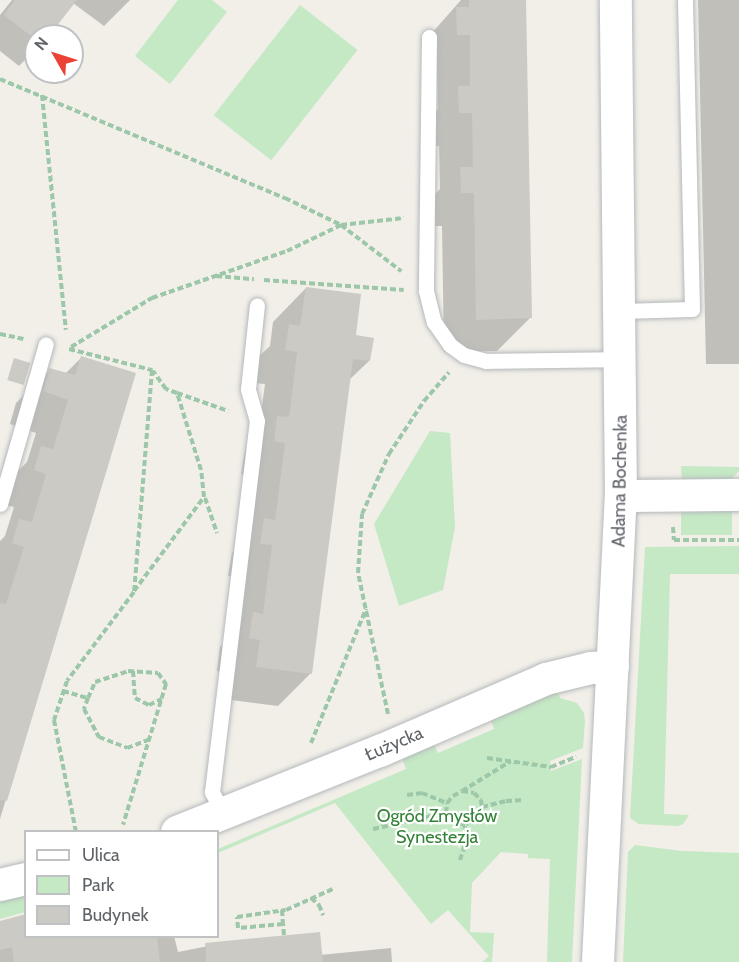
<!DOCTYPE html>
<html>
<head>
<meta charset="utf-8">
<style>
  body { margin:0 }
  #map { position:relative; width:739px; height:962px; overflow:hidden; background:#f1efe8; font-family:Cabin,sans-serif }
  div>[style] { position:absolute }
  .green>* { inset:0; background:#c5e8c5; transform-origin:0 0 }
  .shadow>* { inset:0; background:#0003 }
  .building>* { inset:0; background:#cccac5; transform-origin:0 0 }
  .path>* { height:4px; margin-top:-2px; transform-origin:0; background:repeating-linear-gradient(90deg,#9cc7a9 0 6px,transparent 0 9px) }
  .roads { filter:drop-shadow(0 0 2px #b5b8bc) drop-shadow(0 0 2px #b5b8bc) }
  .service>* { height:15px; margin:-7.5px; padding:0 7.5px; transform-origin:7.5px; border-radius:7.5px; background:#fff }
  .minor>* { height:32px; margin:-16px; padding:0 16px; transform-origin:16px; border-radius:16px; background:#fff }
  span { translate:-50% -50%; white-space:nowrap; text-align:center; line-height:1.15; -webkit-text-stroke:4.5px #fff; paint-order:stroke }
  .street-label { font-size:18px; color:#5f6368 }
  .park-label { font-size:18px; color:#348238 }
  .legend { position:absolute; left:24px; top:830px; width:195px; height:108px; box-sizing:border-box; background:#fff; border:2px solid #bfc1c3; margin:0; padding:8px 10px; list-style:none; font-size:18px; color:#5f6368 }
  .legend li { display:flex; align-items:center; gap:12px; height:30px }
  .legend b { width:30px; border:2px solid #bfc1c3 }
  .north { position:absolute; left:24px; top:24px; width:60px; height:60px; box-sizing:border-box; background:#fff; border:2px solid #bfc1c3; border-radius:50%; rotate:309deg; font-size:16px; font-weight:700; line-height:24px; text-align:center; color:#5f6368 }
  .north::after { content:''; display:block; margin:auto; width:21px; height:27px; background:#ea4335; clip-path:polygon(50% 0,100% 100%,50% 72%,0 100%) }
</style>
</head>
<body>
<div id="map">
  <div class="green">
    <i style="clip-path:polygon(178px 0,212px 0,227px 12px,170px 84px,135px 56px)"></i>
    <i style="left:300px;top:5px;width:73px;height:140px;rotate:38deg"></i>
    <i style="clip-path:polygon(430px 431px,450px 433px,455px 527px,443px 590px,399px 606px,374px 524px)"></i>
    <i style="clip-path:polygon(681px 466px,739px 467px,739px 471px,730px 480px,682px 481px)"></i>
    <i style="left:732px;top:510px;width:25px;height:51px;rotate:90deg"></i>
    <i style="clip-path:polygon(739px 546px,739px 574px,670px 574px,664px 814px,689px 815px,683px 824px,678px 826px,639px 824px,630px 818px,645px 547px)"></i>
    <i style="clip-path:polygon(558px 690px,560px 698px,577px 703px,584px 713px,585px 721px,583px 748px,550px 761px,551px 771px,582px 759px,572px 962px,547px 962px,550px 859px,528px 858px,528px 854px,501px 852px,472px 883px,470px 932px,494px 933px,492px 962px,482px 962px,489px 956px,448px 910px,431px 924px,335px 803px,218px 853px,218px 849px,406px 769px,401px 756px,433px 742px,438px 753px,494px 729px,490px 718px)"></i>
    <i style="clip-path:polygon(635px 845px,682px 851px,739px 853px,739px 962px,623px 962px,628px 852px)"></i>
    <i style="clip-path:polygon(25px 893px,25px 912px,0 919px,0 901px)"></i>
  </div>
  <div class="shadow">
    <i style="clip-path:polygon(12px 0,130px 0,104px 26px,73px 3px,47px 36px,36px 36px,36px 49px,19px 66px,0 51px,0 15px)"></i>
    <i style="clip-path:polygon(461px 0,525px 0,530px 318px,497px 351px,444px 352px,442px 226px,428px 226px,428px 201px,440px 189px,439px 146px,426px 146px,426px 120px,438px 109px,437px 67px,424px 67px,424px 42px)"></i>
    <i style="clip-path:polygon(698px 0,739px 0,739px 364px,706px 364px)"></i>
    <i style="clip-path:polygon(306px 288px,354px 337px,369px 361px,348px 381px,311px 673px,278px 706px,224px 699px,228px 673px,217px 671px,220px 647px,232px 635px,240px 578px,228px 576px,232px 553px,244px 540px,253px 476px,241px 474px,245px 451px,258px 437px,265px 384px,253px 383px,256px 359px,270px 346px,273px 322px)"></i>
    <i style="clip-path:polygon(81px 358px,134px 374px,0 819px,0 541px,5px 536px,14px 507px,1px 504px,8px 481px,27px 462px,36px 433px,10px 424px,16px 403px,50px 370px,65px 374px)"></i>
    <i style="clip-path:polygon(0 923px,26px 936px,174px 936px,178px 952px,229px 942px,320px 955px,391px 948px,392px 962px,0 962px)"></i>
  </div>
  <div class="building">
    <i style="clip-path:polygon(15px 0,77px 0,49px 36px,31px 36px,4px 15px)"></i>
    <i style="clip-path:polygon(469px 0,526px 0,532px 318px,476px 320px,474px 193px,461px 193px,460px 167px,473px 167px,472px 113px,459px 113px,458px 86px,470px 86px,470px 35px,457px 35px,456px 7px,469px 7px)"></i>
    <i style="clip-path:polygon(306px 287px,361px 294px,356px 335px,374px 338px,370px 361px,353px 359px,312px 674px,256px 667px,260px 640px,249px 638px,253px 612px,263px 614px,272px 545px,260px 544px,264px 518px,275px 520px,285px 443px,274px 441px,277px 416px,289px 417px,297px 352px,285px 350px,289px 324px,300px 326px)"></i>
    <i style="clip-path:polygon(81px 356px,136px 373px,7px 801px,0 800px,0 603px,6px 604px,24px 547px,12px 543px,19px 519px,32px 522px,46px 474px,34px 470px,41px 446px,53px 449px,68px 400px,43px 391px,49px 368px,75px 375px)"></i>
    <i style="left:14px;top:358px;width:17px;height:23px;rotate:17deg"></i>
    <i style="clip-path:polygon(26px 914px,26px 936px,157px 936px,160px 962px,14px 962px,12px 947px,0 950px,0 921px)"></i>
    <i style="clip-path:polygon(320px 932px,323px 962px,206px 962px,205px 943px)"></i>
  </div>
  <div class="path">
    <i style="left:0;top:79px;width:309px;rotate:22.7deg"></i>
    <i style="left:285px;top:198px;width:62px;rotate:25.7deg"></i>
    <i style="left:341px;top:225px;width:76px;rotate:37.5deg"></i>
    <i style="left:42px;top:95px;width:236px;rotate:84.2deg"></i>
    <i style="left:216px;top:276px;width:38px;rotate:5deg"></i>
    <i style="left:264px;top:280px;width:140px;rotate:4.1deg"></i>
    <i style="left:0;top:334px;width:24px;rotate:12deg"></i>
    <i style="left:71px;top:347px;width:95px;rotate:-31.2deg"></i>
    <i style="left:152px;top:298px;width:143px;rotate:-19.2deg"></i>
    <i style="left:287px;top:251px;width:60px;rotate:-25.7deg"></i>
    <i style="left:341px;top:225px;width:63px;rotate:-6.3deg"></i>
    <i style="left:69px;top:349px;width:86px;rotate:14.2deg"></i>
    <i style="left:152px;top:370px;width:223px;rotate:94.6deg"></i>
    <i style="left:134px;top:592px;width:111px;rotate:127deg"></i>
    <i style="left:67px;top:681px;width:41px;rotate:108.4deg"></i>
    <i style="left:54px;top:720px;width:114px;rotate:78.9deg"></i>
    <i style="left:177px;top:393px;width:54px;rotate:19.4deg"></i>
    <i style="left:205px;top:498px;width:37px;rotate:71deg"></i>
    <i style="left:673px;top:527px;width:13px;rotate:86deg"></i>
    <i style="left:674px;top:540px;width:65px"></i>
    <i style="left:134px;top:591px;width:117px;rotate:-53.3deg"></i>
    <i style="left:204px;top:497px;width:27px;rotate:-96deg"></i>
    <i style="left:201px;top:470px;width:81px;rotate:-107.3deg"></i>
    <i style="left:177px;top:393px;width:12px;rotate:-160deg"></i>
    <i style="left:166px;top:389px;width:22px;rotate:-126deg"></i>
    <i style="left:133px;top:671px;width:27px;rotate:86deg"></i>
    <i style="left:135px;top:698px;width:16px;rotate:27deg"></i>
    <i style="left:149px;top:705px;width:14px;rotate:-25deg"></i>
    <i style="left:63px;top:691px;width:26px;rotate:16deg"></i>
    <i style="left:88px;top:698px;width:12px;rotate:110deg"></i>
    <i style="left:84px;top:709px;width:32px;rotate:62deg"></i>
    <i style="left:99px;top:737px;width:30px;rotate:21deg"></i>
    <i style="left:127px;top:748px;width:25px;rotate:-21deg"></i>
    <i style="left:88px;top:698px;width:17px;rotate:-66deg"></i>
    <i style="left:95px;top:682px;width:35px;rotate:-18deg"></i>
    <i style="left:128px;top:671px;width:30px;rotate:4deg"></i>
    <i style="left:158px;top:673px;width:14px;rotate:54deg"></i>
    <i style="left:166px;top:684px;width:147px;rotate:107deg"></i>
    <i style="left:388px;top:714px;width:144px;rotate:-102deg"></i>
    <i style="left:358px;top:573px;width:59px;rotate:-86.1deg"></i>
    <i style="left:362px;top:514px;width:66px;rotate:-65.8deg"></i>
    <i style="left:389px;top:454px;width:64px;rotate:-56.6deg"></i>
    <i style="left:424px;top:401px;width:38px;rotate:-49deg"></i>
    <i style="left:311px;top:743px;width:145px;rotate:-67.7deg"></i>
    <i style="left:487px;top:758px;width:65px;rotate:8deg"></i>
    <i style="left:551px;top:767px;width:27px;rotate:-22deg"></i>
    <i style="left:462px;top:791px;width:12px;rotate:9deg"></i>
    <i style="left:474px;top:793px;width:10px;rotate:45deg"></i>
    <i style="left:481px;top:800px;width:7px;rotate:82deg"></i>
    <i style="left:482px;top:807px;width:25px;rotate:133deg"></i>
    <i style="left:465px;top:825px;width:15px;rotate:-160deg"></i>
    <i style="left:451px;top:820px;width:9px;rotate:-126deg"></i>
    <i style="left:446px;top:813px;width:10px;rotate:-84deg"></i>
    <i style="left:447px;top:803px;width:9px;rotate:-49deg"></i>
    <i style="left:453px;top:796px;width:10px;rotate:-29deg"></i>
    <i style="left:462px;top:791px;width:57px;rotate:-31.5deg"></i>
    <i style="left:407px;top:795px;width:15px;rotate:-8deg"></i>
    <i style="left:422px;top:793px;width:27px;rotate:22deg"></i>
    <i style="left:482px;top:807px;width:25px;rotate:-14deg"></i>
    <i style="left:506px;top:801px;width:17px;rotate:-3deg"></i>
    <i style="left:373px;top:829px;width:75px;rotate:-12.4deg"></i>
    <i style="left:460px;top:860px;width:20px;rotate:-72deg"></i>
    <i style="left:466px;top:841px;width:16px;rotate:-94deg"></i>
    <i style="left:311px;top:898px;width:11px;rotate:41deg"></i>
    <i style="left:319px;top:905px;width:11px;rotate:68deg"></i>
    <i style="left:282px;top:910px;width:14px;rotate:86deg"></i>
    <i style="left:284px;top:935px;width:11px;rotate:-95deg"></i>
    <i style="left:283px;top:924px;width:45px;rotate:174.9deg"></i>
    <i style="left:238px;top:928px;width:11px;rotate:-95deg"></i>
    <i style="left:237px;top:917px;width:49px;rotate:-8.1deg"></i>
    <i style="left:286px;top:910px;width:54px;rotate:-24.2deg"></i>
  </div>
  <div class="roads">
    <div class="service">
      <i style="left:429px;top:37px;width:254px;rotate:90.7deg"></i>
      <i style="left:426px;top:291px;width:32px;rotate:76deg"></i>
      <i style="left:434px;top:322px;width:28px;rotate:55deg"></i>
      <i style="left:450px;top:345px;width:17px;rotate:36deg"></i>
      <i style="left:464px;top:355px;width:23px;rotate:15deg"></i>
      <i style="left:486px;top:361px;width:136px;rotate:-0.8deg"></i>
      <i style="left:620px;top:311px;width:72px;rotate:-1.6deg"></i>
      <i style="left:692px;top:309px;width:309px;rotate:-91.3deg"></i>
      <i style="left:0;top:504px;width:166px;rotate:-74deg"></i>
      <i style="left:223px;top:813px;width:24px;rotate:-118deg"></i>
      <i style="left:212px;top:792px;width:374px;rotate:-83.1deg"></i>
      <i style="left:257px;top:421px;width:33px;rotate:-106deg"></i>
      <i style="left:248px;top:389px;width:84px;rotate:-83.9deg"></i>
    </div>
    <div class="minor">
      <i style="left:621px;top:496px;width:118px;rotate:-0.5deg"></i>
      <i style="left:177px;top:832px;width:219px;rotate:-21.8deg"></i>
      <i style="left:380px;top:751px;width:181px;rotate:-23.4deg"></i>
      <i style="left:546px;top:679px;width:46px;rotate:-13.7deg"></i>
      <i style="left:591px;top:668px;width:22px;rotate:-3deg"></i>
      <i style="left:0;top:885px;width:27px;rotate:-13deg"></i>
      <i style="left:598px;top:962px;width:467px;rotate:-87.2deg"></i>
      <i style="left:621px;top:496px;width:496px;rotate:-90.6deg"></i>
    </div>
  </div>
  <div class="street-label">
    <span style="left:620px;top:481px;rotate:-89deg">Adama Bochenka</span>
    <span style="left:394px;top:744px;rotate:-23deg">Łużycka</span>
  </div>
  <div class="park-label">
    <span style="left:437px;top:827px">Ogród Zmysłów<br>Synestezja</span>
  </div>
  <ul class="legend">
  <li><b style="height:8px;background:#fff"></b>Ulica</li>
  <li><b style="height:16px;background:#c5e8c5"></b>Park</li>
  <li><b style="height:16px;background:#cccac5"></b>Budynek</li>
  </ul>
  <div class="north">N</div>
</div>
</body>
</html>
